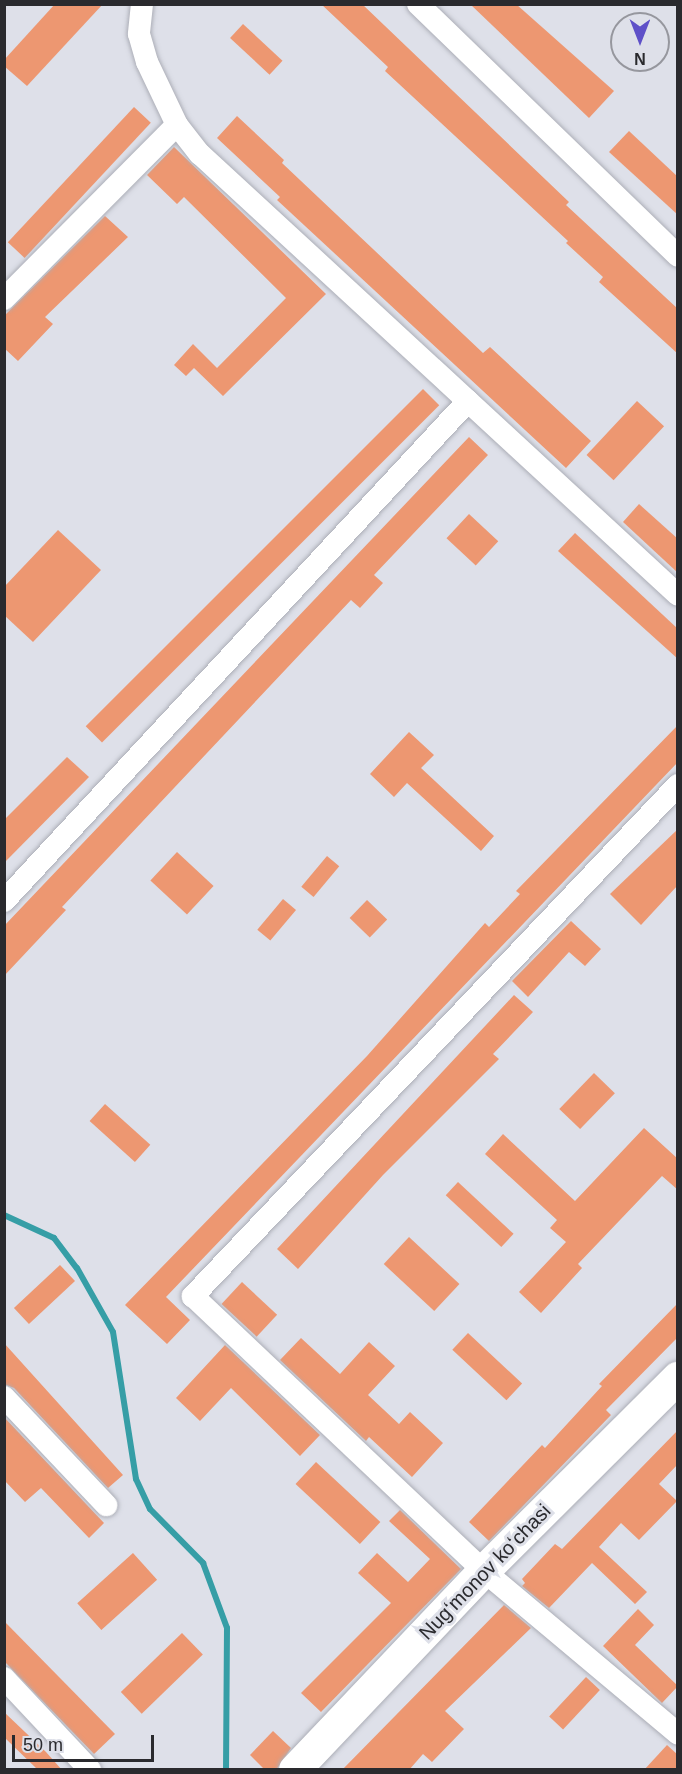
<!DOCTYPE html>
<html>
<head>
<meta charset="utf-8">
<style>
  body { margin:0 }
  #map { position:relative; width:682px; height:1774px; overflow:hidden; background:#dee0e9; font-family:Arial,sans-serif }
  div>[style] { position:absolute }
  .stream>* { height:6px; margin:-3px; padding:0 3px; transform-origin:3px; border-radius:3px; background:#369ea6 }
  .building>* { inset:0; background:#ed9771; transform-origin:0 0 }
  .roads { filter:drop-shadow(0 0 2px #acaeb7) drop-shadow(0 0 2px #acaeb7) }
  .minor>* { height:22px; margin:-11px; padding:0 11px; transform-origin:11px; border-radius:11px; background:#fff }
  .secondary>* { height:32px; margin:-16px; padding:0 16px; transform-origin:16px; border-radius:16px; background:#fff }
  span { translate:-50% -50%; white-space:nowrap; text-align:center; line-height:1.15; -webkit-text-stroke:6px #dee0e9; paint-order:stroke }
  .street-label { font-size:20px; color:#2a2a2e }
  .frame { position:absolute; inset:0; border:6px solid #2a2a2e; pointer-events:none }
  .north { position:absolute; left:610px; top:12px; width:60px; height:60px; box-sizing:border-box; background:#dee0e9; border:2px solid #96979e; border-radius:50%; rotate:180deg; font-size:16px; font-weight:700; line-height:24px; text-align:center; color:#2a2a2e }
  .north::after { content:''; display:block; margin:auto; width:21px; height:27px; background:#5e50c8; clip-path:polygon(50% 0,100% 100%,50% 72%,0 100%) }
  .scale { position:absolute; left:12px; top:1735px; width:142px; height:27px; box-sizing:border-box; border:3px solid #2a2a2e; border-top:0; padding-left:8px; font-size:18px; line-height:21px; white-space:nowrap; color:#2a2a2e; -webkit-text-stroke:4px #dee0e9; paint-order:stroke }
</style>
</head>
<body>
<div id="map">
  <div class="stream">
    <i style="left:4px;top:1215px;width:55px;rotate:24.7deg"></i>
    <i style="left:54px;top:1238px;width:38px;rotate:53deg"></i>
    <i style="left:77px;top:1268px;width:73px;rotate:60.6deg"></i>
    <i style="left:113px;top:1332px;width:149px;rotate:81.1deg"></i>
    <i style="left:136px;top:1479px;width:33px;rotate:65deg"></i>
    <i style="left:150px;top:1509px;width:76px;rotate:45.5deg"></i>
    <i style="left:203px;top:1563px;width:69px;rotate:69.7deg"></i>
    <i style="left:227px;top:1628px;width:142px;rotate:90.4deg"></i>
  </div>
  <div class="building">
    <i style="clip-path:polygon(55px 4px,103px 4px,27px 86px,4px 66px,4px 60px)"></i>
    <i style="clip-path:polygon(321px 4px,362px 4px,569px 202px,566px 205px,678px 309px,678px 354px,599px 282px,603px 277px,566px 243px,568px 241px,385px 71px,388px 67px)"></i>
    <i style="clip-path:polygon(470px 4px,516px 4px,614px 91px,589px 118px)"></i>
    <i style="left:243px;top:24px;width:54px;height:19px;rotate:43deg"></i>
    <i style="left:134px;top:107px;width:23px;height:185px;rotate:43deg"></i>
    <i style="clip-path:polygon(237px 116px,284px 160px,282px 163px,483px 353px,490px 347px,591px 441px,566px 468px,277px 200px,280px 197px,217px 138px)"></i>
    <i style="clip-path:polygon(629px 131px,678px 177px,678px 215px,609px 152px)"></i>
    <i style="clip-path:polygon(174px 147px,326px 294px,223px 396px,194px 368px,186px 376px,174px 365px,193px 344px,217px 368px,286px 298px,184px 197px,177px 204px,147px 175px)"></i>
    <i style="clip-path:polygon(105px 216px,128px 237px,45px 317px,53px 324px,18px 361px,4px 348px,4px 316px)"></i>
    <i style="left:423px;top:389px;width:23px;height:477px;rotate:45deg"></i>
    <i style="left:637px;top:401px;width:37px;height:74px;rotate:43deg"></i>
    <i style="clip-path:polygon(469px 437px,488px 455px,374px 575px,383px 583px,360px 608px,351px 600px,62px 907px,66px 910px,4px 976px,4px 926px)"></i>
    <i style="clip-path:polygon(639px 504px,678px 539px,678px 573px,623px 522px)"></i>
    <i style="left:469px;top:514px;width:40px;height:33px;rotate:43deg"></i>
    <i style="clip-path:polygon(58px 530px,101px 570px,33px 642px,4px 615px,4px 587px)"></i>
    <i style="clip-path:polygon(575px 533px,678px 629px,678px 659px,558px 551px)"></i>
    <i style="clip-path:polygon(678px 725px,678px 762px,166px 1297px,190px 1320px,167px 1344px,125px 1305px,367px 1056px,485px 923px,489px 927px,520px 894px,516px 891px)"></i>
    <i style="clip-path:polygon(409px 732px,434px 755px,421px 768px,494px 836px,481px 851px,407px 783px,394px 797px,370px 774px)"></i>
    <i style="clip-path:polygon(67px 757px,89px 777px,4px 863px,4px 820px)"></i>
    <i style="clip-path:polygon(678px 829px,678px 885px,641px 925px,610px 894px)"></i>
    <i style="left:177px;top:852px;width:50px;height:39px;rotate:43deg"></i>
    <i style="left:327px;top:856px;width:16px;height:40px;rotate:40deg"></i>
    <i style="left:283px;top:899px;width:17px;height:40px;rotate:40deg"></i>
    <i style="left:367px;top:900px;width:28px;height:25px;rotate:44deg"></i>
    <i style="clip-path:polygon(571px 921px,601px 949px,585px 966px,569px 952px,528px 997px,512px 981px)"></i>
    <i style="clip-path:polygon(514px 995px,533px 1012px,493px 1054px,499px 1059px,383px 1175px,298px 1269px,277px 1249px)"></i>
    <i style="left:594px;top:1073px;width:29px;height:50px;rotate:44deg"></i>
    <i style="left:105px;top:1104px;width:61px;height:23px;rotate:42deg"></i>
    <i style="clip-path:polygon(644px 1128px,678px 1159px,678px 1190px,662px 1176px,578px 1264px,582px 1268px,541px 1313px,519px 1292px,566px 1242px,550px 1228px,557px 1220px,485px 1154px,503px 1134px,575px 1201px)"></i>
    <i style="left:458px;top:1182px;width:76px;height:18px;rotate:43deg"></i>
    <i style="left:409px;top:1237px;width:69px;height:37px;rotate:43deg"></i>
    <i style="left:60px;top:1265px;width:22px;height:63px;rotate:47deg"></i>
    <i style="left:242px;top:1282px;width:48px;height:30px;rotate:43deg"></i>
    <i style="clip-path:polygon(678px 1303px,678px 1337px,606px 1410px,611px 1415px,489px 1541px,469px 1522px,542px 1445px,545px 1448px,602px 1386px,599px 1384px)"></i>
    <i style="left:468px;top:1333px;width:74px;height:23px;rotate:43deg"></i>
    <i style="clip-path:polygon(301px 1338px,340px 1374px,369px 1342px,395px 1366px,368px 1395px,399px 1424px,410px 1412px,443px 1443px,412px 1477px,369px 1437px,366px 1441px,280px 1360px)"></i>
    <i style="clip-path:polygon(4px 1343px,123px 1475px,108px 1488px,14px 1388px,4px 1384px)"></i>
    <i style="clip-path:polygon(225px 1345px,320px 1435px,300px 1456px,231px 1388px,200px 1421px,176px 1398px)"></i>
    <i style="clip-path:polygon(4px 1417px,104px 1523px,89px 1538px,41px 1488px,25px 1502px,4px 1480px)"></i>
    <i style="clip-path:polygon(678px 1430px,678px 1464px,659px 1484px,677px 1501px,639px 1540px,621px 1523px,599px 1547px,647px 1592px,635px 1604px,592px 1563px,549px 1608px,522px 1586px,525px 1583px,522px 1579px,555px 1544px,562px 1549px)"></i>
    <i style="left:316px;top:1462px;width:88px;height:30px;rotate:43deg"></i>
    <i style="clip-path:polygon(400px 1510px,461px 1569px,321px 1712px,301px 1693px,391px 1603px,358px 1573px,377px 1553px,408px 1582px,430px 1559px,389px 1521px)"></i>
    <i style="left:133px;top:1553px;width:36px;height:75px;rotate:48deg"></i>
    <i style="clip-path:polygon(504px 1605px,531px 1628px,445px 1711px,464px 1729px,432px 1762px,423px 1754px,409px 1770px,342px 1770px)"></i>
    <i style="clip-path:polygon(638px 1609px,654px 1625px,635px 1645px,678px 1686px,662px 1703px,603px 1646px)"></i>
    <i style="clip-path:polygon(4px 1621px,115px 1734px,94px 1754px,4px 1661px)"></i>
    <i style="left:182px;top:1633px;width:30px;height:85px;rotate:46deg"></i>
    <i style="left:586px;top:1677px;width:19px;height:54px;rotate:43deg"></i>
    <i style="clip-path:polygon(4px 1712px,46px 1752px,62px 1770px,38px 1770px,4px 1737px)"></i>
    <i style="clip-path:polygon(273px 1731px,291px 1748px,276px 1770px,265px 1770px,250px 1755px)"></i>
    <i style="clip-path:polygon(667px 1745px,678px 1755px,678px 1770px,644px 1770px)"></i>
  </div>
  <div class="roads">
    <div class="minor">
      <i style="left:142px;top:4px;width:30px;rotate:96deg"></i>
      <i style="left:139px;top:34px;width:29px;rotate:74deg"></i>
      <i style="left:147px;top:62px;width:70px;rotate:64.5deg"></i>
      <i style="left:177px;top:125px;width:37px;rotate:52deg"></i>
      <i style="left:200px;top:154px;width:650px;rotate:42.69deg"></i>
      <i style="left:418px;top:4px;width:362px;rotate:44.1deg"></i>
      <i style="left:4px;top:299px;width:245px;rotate:-45.2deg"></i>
      <i style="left:678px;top:785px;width:705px;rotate:133.5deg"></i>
      <i style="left:193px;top:1296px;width:400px;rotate:43.4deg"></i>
      <i style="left:484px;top:1571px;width:253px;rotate:40deg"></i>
      <i style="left:4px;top:901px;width:682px;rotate:-47.14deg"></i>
      <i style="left:4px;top:1397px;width:149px;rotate:46.6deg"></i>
      <i style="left:4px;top:1678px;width:126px;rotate:46.9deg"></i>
    </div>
    <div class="secondary">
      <i style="left:295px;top:1770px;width:274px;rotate:-46.5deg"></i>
      <i style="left:484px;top:1571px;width:274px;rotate:-44.9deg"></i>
    </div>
  </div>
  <div class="street-label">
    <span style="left:485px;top:1572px;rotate:-46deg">Nugʻmonov koʻchasi</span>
  </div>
  <div class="frame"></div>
  <div class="north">N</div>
  <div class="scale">50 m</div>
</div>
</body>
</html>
